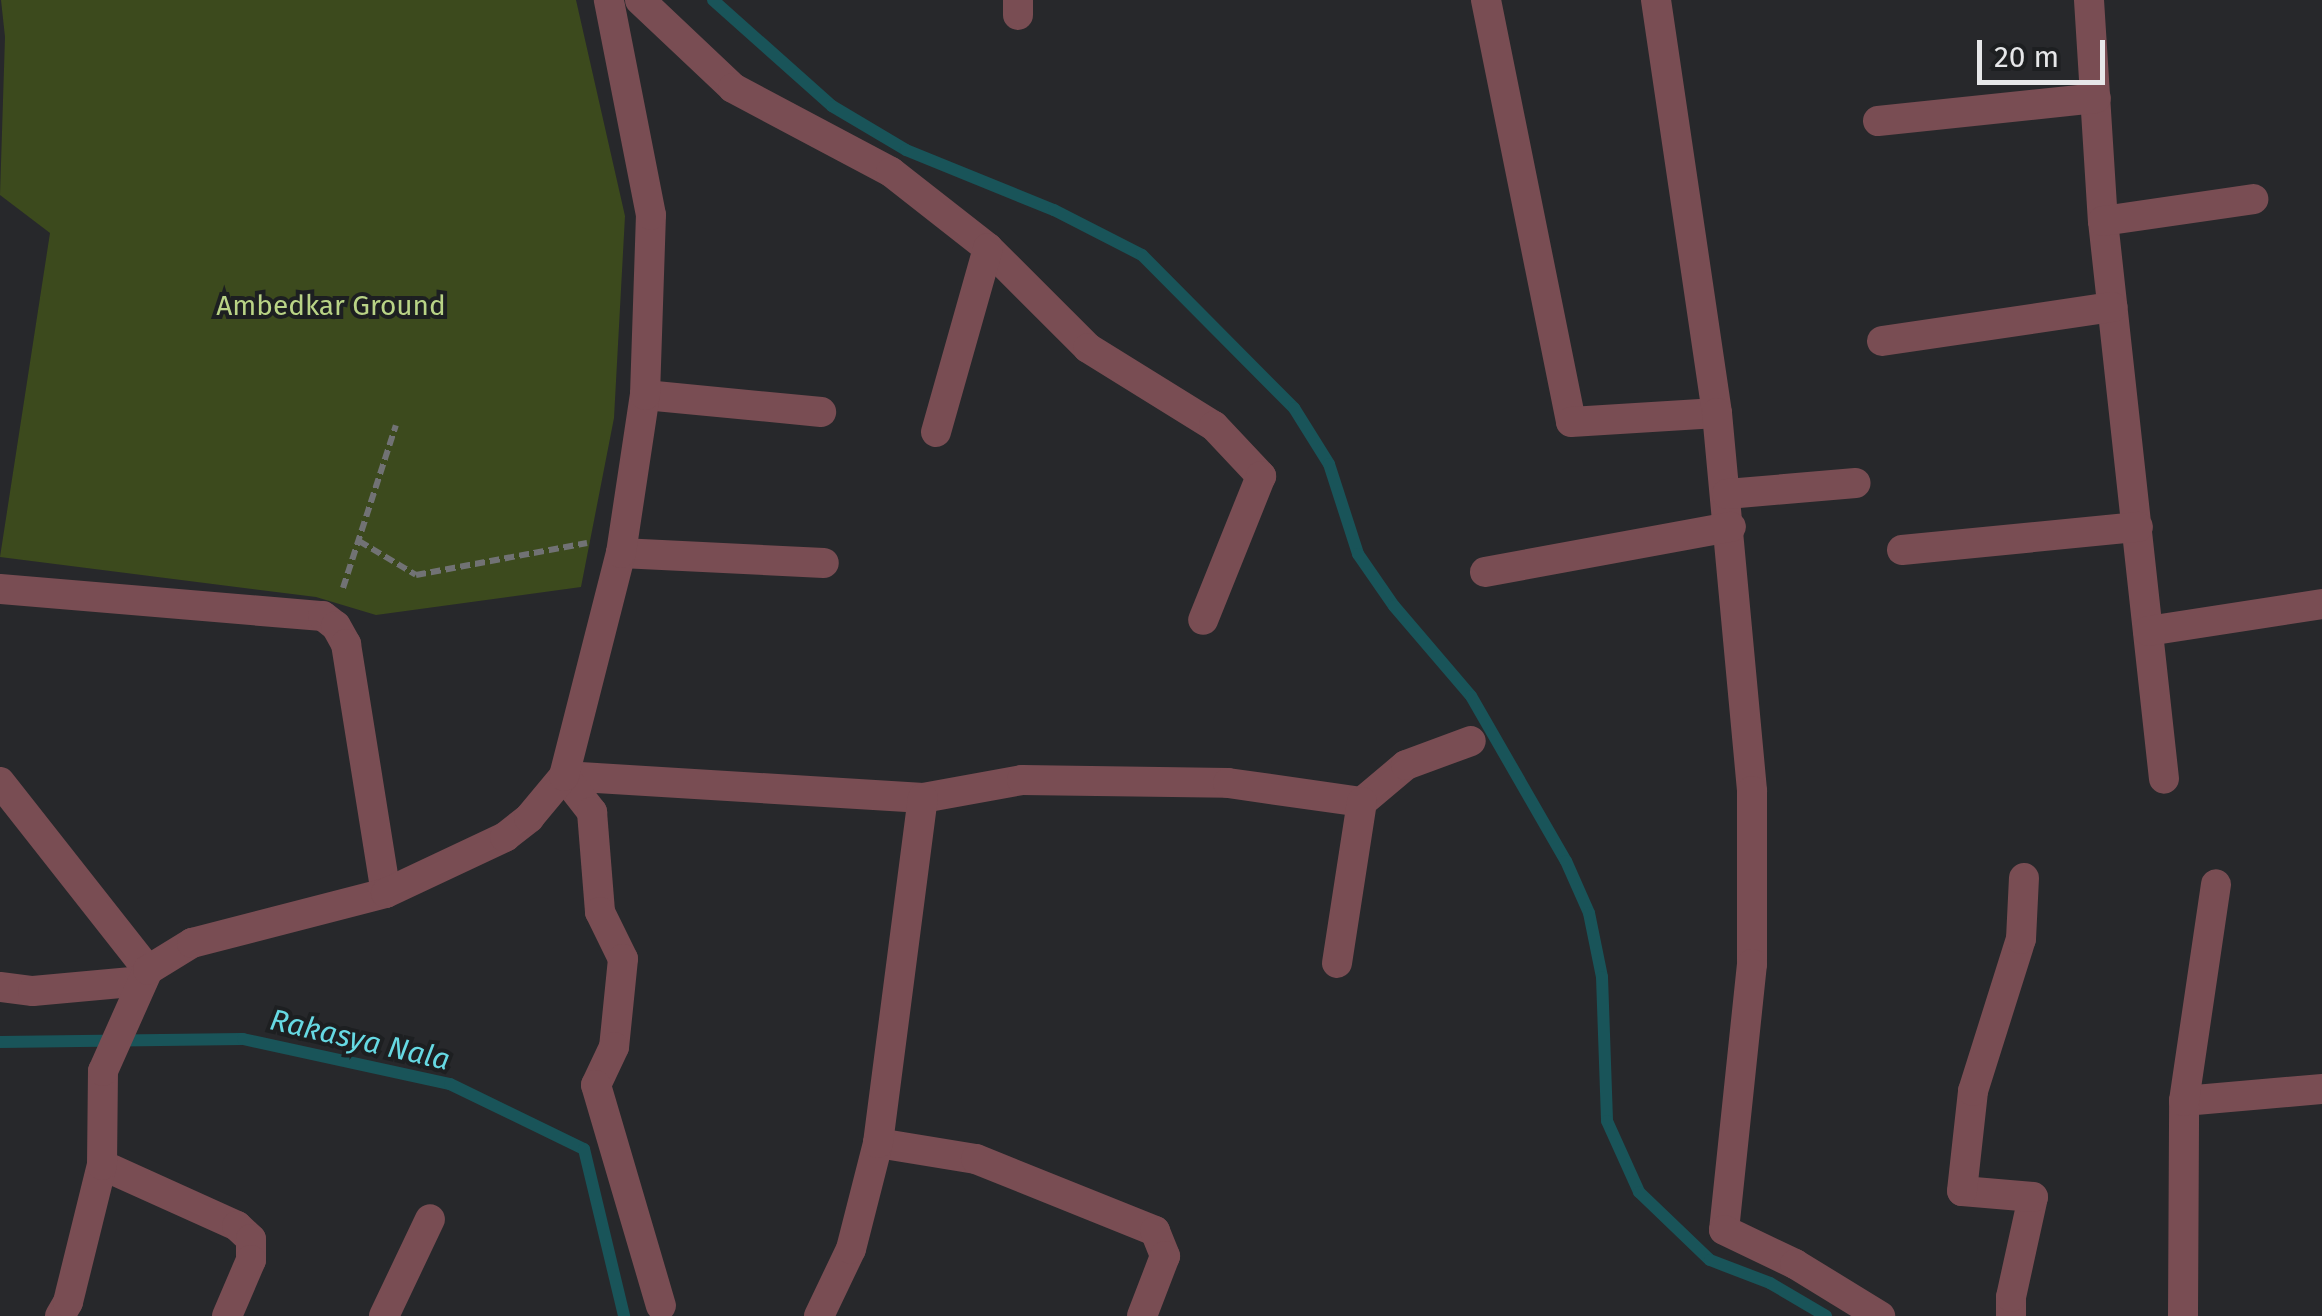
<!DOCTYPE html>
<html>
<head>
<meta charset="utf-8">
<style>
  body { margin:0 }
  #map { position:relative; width:2322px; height:1316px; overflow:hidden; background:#27282b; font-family:"Fira Sans",sans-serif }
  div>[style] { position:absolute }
  .green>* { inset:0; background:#3c4a1d }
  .stream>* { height:12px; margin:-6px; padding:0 6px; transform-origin:6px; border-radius:6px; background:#195459 }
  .path>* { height:6px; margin-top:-3px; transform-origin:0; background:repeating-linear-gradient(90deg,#717274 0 10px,transparent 0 15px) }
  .minor>* { height:30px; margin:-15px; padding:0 15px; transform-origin:15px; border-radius:15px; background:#794d53 }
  span { translate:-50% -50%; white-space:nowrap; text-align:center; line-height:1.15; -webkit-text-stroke:8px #1d1f21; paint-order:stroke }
  .park-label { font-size:28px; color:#b9d386 }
  .water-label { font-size:30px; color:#66d9e3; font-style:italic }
  .scale { position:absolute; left:1977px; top:40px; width:128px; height:45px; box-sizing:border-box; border:5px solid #e6e7e9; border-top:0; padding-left:12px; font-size:30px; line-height:35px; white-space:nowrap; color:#e6e7e9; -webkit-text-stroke:8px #1d1f21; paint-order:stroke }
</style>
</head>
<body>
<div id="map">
  <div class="green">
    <i style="clip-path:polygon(1px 0,576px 0,625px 216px,614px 418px,581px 587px,376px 615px,316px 597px,0 557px,50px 233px,0 195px,5px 37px)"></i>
  </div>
  <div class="stream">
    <i style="left:713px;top:0;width:159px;rotate:41.7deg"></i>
    <i style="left:832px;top:106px;width:86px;rotate:30.7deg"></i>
    <i style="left:906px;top:150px;width:160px;rotate:22.1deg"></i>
    <i style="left:1054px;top:210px;width:99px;rotate:27.1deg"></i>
    <i style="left:1142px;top:255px;width:216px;rotate:45.2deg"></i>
    <i style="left:1294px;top:408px;width:66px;rotate:58deg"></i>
    <i style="left:1329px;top:464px;width:95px;rotate:72.1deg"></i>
    <i style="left:1358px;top:554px;width:63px;rotate:55.3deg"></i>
    <i style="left:1394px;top:606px;width:118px;rotate:49.5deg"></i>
    <i style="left:1471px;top:696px;width:190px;rotate:60.1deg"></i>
    <i style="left:1566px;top:861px;width:57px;rotate:66.1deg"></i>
    <i style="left:1589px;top:913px;width:65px;rotate:78.5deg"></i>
    <i style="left:1602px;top:977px;width:144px;rotate:88deg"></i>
    <i style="left:1607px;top:1121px;width:78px;rotate:65.7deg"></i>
    <i style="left:1639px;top:1192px;width:98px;rotate:43.8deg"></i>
    <i style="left:1710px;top:1260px;width:64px;rotate:21deg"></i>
    <i style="left:1770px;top:1283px;width:65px;rotate:30.5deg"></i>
    <i style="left:0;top:1042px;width:243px;rotate:-0.7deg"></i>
    <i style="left:243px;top:1039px;width:212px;rotate:12.3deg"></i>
    <i style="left:450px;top:1084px;width:149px;rotate:25.9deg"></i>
    <i style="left:584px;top:1149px;width:172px;rotate:76.5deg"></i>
  </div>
  <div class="path">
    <i style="left:359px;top:541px;width:66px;rotate:30.8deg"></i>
    <i style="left:416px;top:575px;width:174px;rotate:-10.6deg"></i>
    <i style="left:343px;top:588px;width:171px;rotate:-72deg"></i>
  </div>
  <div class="minor">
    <i style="left:640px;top:0;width:128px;rotate:43.4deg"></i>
    <i style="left:733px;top:88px;width:179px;rotate:28deg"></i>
    <i style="left:891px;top:172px;width:123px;rotate:38.1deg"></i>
    <i style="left:988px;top:248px;width:141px;rotate:45deg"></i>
    <i style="left:1088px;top:348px;width:148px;rotate:31.8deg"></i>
    <i style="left:1214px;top:426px;width:69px;rotate:46.8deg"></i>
    <i style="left:1261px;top:476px;width:155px;rotate:111.9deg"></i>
    <i style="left:1018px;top:0;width:15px;rotate:90deg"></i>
    <i style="left:1486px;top:0;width:430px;rotate:78.6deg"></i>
    <i style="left:1571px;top:422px;width:146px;rotate:-3.5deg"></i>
    <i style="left:1656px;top:0;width:417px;rotate:81.6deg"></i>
    <i style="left:1717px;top:413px;width:380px;rotate:84.7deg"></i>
    <i style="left:1752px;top:791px;width:173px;rotate:90deg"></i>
    <i style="left:1752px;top:964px;width:267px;rotate:96deg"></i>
    <i style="left:1724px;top:1230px;width:79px;rotate:25.6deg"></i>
    <i style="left:1795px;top:1264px;width:100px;rotate:31.5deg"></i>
    <i style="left:2089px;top:0;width:221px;rotate:86.4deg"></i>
    <i style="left:2103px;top:221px;width:561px;rotate:83.76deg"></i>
    <i style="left:1878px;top:121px;width:219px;rotate:-6deg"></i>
    <i style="left:2103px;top:221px;width:152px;rotate:-8.3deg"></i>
    <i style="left:1882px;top:341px;width:233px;rotate:-8.4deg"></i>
    <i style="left:645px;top:395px;width:177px;rotate:5.5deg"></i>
    <i style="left:936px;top:432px;width:191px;rotate:-74.2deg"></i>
    <i style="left:1727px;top:494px;width:129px;rotate:-4.9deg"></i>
    <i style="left:1902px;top:550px;width:237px;rotate:-5.6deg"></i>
    <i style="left:621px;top:553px;width:203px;rotate:2.8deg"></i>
    <i style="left:1485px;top:572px;width:250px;rotate:-10.4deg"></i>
    <i style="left:0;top:589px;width:324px;rotate:4.8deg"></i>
    <i style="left:323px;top:616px;width:16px;rotate:38deg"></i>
    <i style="left:336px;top:626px;width:21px;rotate:61deg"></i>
    <i style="left:346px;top:644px;width:252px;rotate:80.9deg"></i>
    <i style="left:2148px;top:631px;width:176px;rotate:-8.8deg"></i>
    <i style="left:564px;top:776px;width:360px;rotate:3.5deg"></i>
    <i style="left:923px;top:798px;width:101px;rotate:-10.3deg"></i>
    <i style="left:1022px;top:780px;width:206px;rotate:0.8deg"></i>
    <i style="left:1228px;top:783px;width:135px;rotate:8.1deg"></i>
    <i style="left:1362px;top:802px;width:57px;rotate:-40.1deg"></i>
    <i style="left:1406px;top:765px;width:69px;rotate:-20.3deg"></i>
    <i style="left:564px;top:776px;width:46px;rotate:52.1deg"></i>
    <i style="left:592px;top:812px;width:100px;rotate:85.4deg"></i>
    <i style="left:600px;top:912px;width:52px;rotate:63.9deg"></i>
    <i style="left:623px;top:959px;width:88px;rotate:95.8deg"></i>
    <i style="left:614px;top:1047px;width:42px;rotate:115.3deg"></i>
    <i style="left:596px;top:1085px;width:230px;rotate:73.6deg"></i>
    <i style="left:0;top:782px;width:239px;rotate:51.8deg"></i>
    <i style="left:1337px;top:963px;width:163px;rotate:-81.2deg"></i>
    <i style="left:0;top:987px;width:33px;rotate:7deg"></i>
    <i style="left:33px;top:991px;width:110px;rotate:-5.2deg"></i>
    <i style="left:2184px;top:1101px;width:139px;rotate:-5deg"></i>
    <i style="left:878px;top:1143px;width:99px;rotate:9.3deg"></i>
    <i style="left:976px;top:1159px;width:193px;rotate:21.9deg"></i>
    <i style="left:1155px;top:1231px;width:27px;rotate:68deg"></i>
    <i style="left:1165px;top:1256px;width:64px;rotate:111deg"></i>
    <i style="left:102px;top:1165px;width:148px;rotate:24.3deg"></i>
    <i style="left:237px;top:1226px;width:19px;rotate:43deg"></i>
    <i style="left:251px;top:1239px;width:21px;rotate:90deg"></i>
    <i style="left:251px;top:1260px;width:61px;rotate:113.2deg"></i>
    <i style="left:60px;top:1316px;width:16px;rotate:-60deg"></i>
    <i style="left:68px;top:1302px;width:141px;rotate:-76.1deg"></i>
    <i style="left:102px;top:1165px;width:94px;rotate:-89.4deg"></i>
    <i style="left:103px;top:1071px;width:111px;rotate:-66deg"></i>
    <i style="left:148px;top:970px;width:52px;rotate:-31.5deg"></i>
    <i style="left:192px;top:943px;width:200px;rotate:-14.5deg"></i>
    <i style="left:386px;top:893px;width:132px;rotate:-25.2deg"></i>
    <i style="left:505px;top:837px;width:31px;rotate:-38deg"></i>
    <i style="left:529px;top:818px;width:55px;rotate:-50.2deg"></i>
    <i style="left:564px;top:776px;width:230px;rotate:-75.7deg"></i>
    <i style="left:621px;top:553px;width:160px;rotate:-81.4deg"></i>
    <i style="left:645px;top:395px;width:180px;rotate:-88.1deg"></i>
    <i style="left:651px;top:215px;width:219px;rotate:-101.1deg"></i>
    <i style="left:384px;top:1316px;width:107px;rotate:-64.6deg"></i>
    <i style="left:819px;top:1316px;width:74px;rotate:-64.5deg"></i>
    <i style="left:851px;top:1249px;width:109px;rotate:-75.7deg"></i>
    <i style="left:878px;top:1143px;width:348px;rotate:-82.6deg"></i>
    <i style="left:2011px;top:1316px;width:19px;rotate:-90deg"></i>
    <i style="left:2011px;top:1297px;width:102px;rotate:-77.6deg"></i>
    <i style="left:2033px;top:1197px;width:71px;rotate:-175.2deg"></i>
    <i style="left:1962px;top:1191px;width:101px;rotate:-83.7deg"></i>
    <i style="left:1973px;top:1091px;width:159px;rotate:-72.5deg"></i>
    <i style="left:2021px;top:939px;width:61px;rotate:-87.2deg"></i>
    <i style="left:2183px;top:1316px;width:215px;rotate:-89.7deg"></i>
    <i style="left:2184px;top:1101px;width:219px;rotate:-81.6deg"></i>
  </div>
  <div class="park-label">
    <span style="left:331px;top:306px">Ambedkar Ground</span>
  </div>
  <div class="water-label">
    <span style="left:360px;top:1040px;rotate:13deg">Rakasya Nala</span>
  </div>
  <div class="scale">20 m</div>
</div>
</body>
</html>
